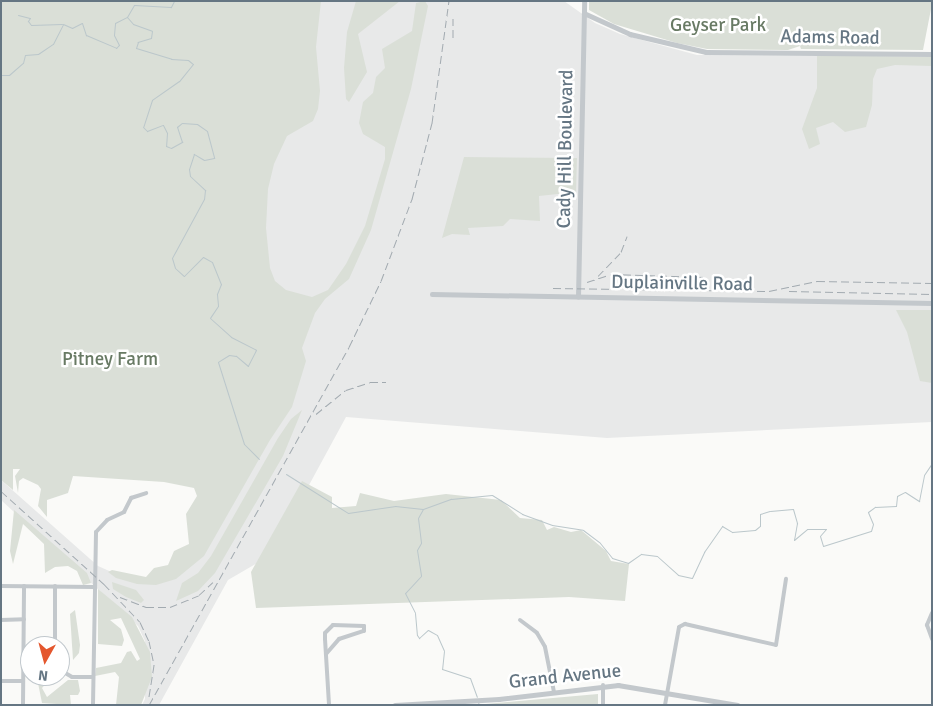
<!DOCTYPE html>
<html>
<head>
<meta charset="utf-8">
<style>
  body { margin:0 }
  #map { position:relative; width:933px; height:706px; overflow:hidden; background:#fafaf8; font-family:Signika,sans-serif }
  div>[style] { position:absolute }
  .built>* { inset:0; background:#e8e9e9 }
  .green>* { inset:0; background:#dadfd7 }
  .stream>* { height:1px; margin:-0.5px; padding:0 0.5px; transform-origin:0.5px; border-radius:0.5px; background:#bbc7cb }
  .minor>* { height:4px; margin:-2px; padding:0 2px; transform-origin:2px; border-radius:2px; background:#c3c8cc }
  .tertiary>* { height:4.5px; margin:-2.25px; padding:0 2.25px; transform-origin:2.25px; border-radius:2.25px; background:#c3c8cc }
  .rail>* { height:1px; margin-top:-0.5px; transform-origin:0; background:repeating-linear-gradient(90deg,#a2aab0 0 8px,transparent 0 12px) }
  span { translate:-50% -50%; white-space:nowrap; text-align:center; line-height:1.15; -webkit-text-stroke:5px #fff; paint-order:stroke }
  .park-label { font-size:19px; color:#687a64 }
  .street-label { font-size:19px; color:#657683 }
  .frame { position:absolute; inset:0; border:2px solid #657683; pointer-events:none }
  .north { position:absolute; left:20px; top:636px; width:50px; height:50px; box-sizing:border-box; background:#fff; border:1px solid #c1c8cd; border-radius:50%; rotate:187deg; font-size:14px; font-weight:700; line-height:20px; text-align:center; color:#657683 }
  .north::after { content:''; display:block; margin:auto; width:18px; height:22px; background:#e4572e; clip-path:polygon(50% 0,100% 100%,50% 72%,0 100%) }
</style>
</head>
<body>
<div id="map">
  <div class="built">
    <i style="clip-path:polygon(187px 1px,564px 1px,595px 23px,620px 34px,697px 55px,932px 56px,932px 422px,607px 438px,346px 417px,271px 555px,228px 580px,159px 705px,142px 705px,145px 699px,145px 641px,138px 626px,1px 500px,1px 480px,98px 566px,125px 578px,161px 580px,190px 565px,263px 294px)"></i>
  </div>
  <div class="green">
    <i style="clip-path:polygon(1px 1px,321px 1px,316px 47px,320px 91px,318px 109px,313px 121px,287px 136px,274px 164px,268px 189px,266px 228px,270px 268px,275px 281px,286px 290px,312px 297px,328px 290px,346px 264px,365px 226px,385px 159px,385px 147px,363px 134px,359px 123px,363px 102px,373px 93px,376px 77px,385px 68px,382px 49px,412px 31px,416px 3px,425px 1px,428px 6px,411px 89px,371px 230px,349px 279px,325px 299px,315px 313px,302px 348px,306px 361px,292px 407px,270px 440px,204px 556px,176px 579px,156px 585px,137px 584px,116px 578px,108px 572px,112px 570px,146px 577px,154px 568px,168px 565px,174px 551px,189px 544px,186px 514px,197px 496px,194px 488px,164px 482px,73px 476px,68px 493px,47px 500px,47px 517px,38px 506px,41px 489px,38px 485px,23px 478px,19px 481px,18px 493px,15px 476px,20px 469px,13px 469px,13px 490px,1px 480px)"></i>
    <i style="clip-path:polygon(356px 1px,400px 1px,358px 34px,367px 72px,349px 102px,346px 99px,344px 68px,347px 32px)"></i>
    <i style="clip-path:polygon(589px 1px,932px 1px,932px 4px,923px 50px,801px 49px,800px 46px,788px 50px,707px 49px,677px 43px,614px 24px,589px 10px)"></i>
    <i style="clip-path:polygon(817px 55px,932px 57px,932px 66px,895px 65px,877px 69px,873px 79px,872px 105px,866px 127px,845px 132px,833px 122px,816px 128px,820px 144px,809px 149px,802px 129px,817px 88px)"></i>
    <i style="clip-path:polygon(464px 157px,577px 158px,576px 192px,539px 196px,540px 221px,510px 219px,503px 226px,468px 228px,470px 235px,452px 234px,442px 238px)"></i>
    <i style="clip-path:polygon(896px 310px,932px 310px,932px 383px,920px 381px,907px 332px)"></i>
    <i style="clip-path:polygon(302px 410px,283px 456px,215px 573px,198px 591px,176px 601px,182px 583px,198px 573px,211px 556px,278px 438px,291px 419px)"></i>
    <i style="clip-path:polygon(302px 481px,332px 497px,332px 508px,356px 506px,360px 493px,394px 501px,446px 494px,501px 500px,520px 518px,542px 520px,547px 530px,554px 527px,571px 532px,581px 530px,606px 551px,611px 561px,629px 564px,625px 601px,569px 597px,256px 608px,251px 572px)"></i>
    <i style="clip-path:polygon(14px 510px,87px 573px,91px 583px,83px 585px,77px 571px,68px 566px,55px 567px,45px 573px,44px 544px,23px 524px,13px 564px,10px 551px)"></i>
    <i style="clip-path:polygon(112px 582px,136px 590px,144px 600px,141px 603px,126px 597px,113px 589px)"></i>
    <i style="clip-path:polygon(98px 589px,132px 617px,150px 652px,152px 677px,141px 705px,116px 705px,119px 677px,115px 672px,95px 676px,96px 668px,121px 663px,127px 652px,131px 651px,137px 661px,140px 659px,121px 618px,110px 620px,121px 629px,124px 640px,122px 646px,98px 644px)"></i>
    <i style="clip-path:polygon(75px 610px,80px 645px,79px 653px,73px 660px,70px 614px)"></i>
    <i style="clip-path:polygon(45px 677px,49px 680px,42px 688px,47px 697px,68px 680px,78px 680px,80px 691px,78px 695px,70px 695px,71px 705px,42px 703px,38px 683px)"></i>
    <i style="clip-path:polygon(598px 694px,598px 705px,475px 705px)"></i>
  </div>
  <div class="stream">
    <i style="left:174px;top:1px;width:7px;rotate:117deg"></i>
    <i style="left:171px;top:7px;width:37px;rotate:-177deg"></i>
    <i style="left:134px;top:5px;width:14px;rotate:120deg"></i>
    <i style="left:127px;top:17px;width:9px;rotate:49deg"></i>
    <i style="left:133px;top:24px;width:20px;rotate:20deg"></i>
    <i style="left:152px;top:31px;width:7px;rotate:98deg"></i>
    <i style="left:151px;top:38px;width:14px;rotate:163deg"></i>
    <i style="left:138px;top:42px;width:6px;rotate:108deg"></i>
    <i style="left:136px;top:48px;width:37px;rotate:17deg"></i>
    <i style="left:171px;top:59px;width:17px;rotate:3deg"></i>
    <i style="left:188px;top:60px;width:6px;rotate:39deg"></i>
    <i style="left:193px;top:64px;width:22px;rotate:129deg"></i>
    <i style="left:179px;top:81px;width:33px;rotate:145deg"></i>
    <i style="left:152px;top:100px;width:28px;rotate:108deg"></i>
    <i style="left:143px;top:127px;width:6px;rotate:45deg"></i>
    <i style="left:147px;top:131px;width:17px;rotate:-21deg"></i>
    <i style="left:163px;top:125px;width:9px;rotate:63deg"></i>
    <i style="left:167px;top:133px;width:13px;rotate:94deg"></i>
    <i style="left:166px;top:146px;width:5px;rotate:22deg"></i>
    <i style="left:171px;top:148px;width:13px;rotate:-29deg"></i>
    <i style="left:182px;top:142px;width:16px;rotate:-108deg"></i>
    <i style="left:177px;top:127px;width:6px;rotate:-39deg"></i>
    <i style="left:182px;top:123px;width:15px;rotate:4deg"></i>
    <i style="left:197px;top:124px;width:12px;rotate:35deg"></i>
    <i style="left:207px;top:131px;width:28px;rotate:75deg"></i>
    <i style="left:214px;top:158px;width:10px;rotate:169deg"></i>
    <i style="left:204px;top:160px;width:12px;rotate:-149deg"></i>
    <i style="left:194px;top:154px;width:16px;rotate:108deg"></i>
    <i style="left:189px;top:169px;width:7px;rotate:82deg"></i>
    <i style="left:190px;top:176px;width:21px;rotate:43deg"></i>
    <i style="left:205px;top:190px;width:9px;rotate:96deg"></i>
    <i style="left:204px;top:199px;width:67px;rotate:118.5deg"></i>
    <i style="left:172px;top:258px;width:10px;rotate:73deg"></i>
    <i style="left:175px;top:268px;width:12px;rotate:42deg"></i>
    <i style="left:184px;top:276px;width:27px;rotate:-45deg"></i>
    <i style="left:203px;top:257px;width:10px;rotate:29deg"></i>
    <i style="left:212px;top:262px;width:24px;rotate:68deg"></i>
    <i style="left:221px;top:284px;width:11px;rotate:112deg"></i>
    <i style="left:217px;top:294px;width:12px;rotate:85deg"></i>
    <i style="left:218px;top:306px;width:14px;rotate:124deg"></i>
    <i style="left:210px;top:318px;width:28px;rotate:42deg"></i>
    <i style="left:231px;top:337px;width:28px;rotate:27deg"></i>
    <i style="left:256px;top:350px;width:18px;rotate:117deg"></i>
    <i style="left:248px;top:366px;width:16px;rotate:-140deg"></i>
    <i style="left:236px;top:356px;width:7px;rotate:-172deg"></i>
    <i style="left:229px;top:355px;width:13px;rotate:148deg"></i>
    <i style="left:218px;top:362px;width:86px;rotate:72.4deg"></i>
    <i style="left:244px;top:444px;width:21px;rotate:45deg"></i>
    <i style="left:18px;top:15px;width:12px;rotate:14deg"></i>
    <i style="left:30px;top:18px;width:4px;rotate:124deg"></i>
    <i style="left:28px;top:21px;width:5px;rotate:53deg"></i>
    <i style="left:31px;top:25px;width:31px;rotate:-2deg"></i>
    <i style="left:1px;top:75px;width:8px"></i>
    <i style="left:9px;top:75px;width:18px;rotate:-41deg"></i>
    <i style="left:23px;top:63px;width:8px;rotate:-76deg"></i>
    <i style="left:25px;top:55px;width:13px;rotate:-4deg"></i>
    <i style="left:38px;top:54px;width:18px;rotate:-34deg"></i>
    <i style="left:53px;top:44px;width:22px;rotate:-63deg"></i>
    <i style="left:63px;top:24px;width:10px;rotate:24deg"></i>
    <i style="left:72px;top:28px;width:11px;rotate:-27deg"></i>
    <i style="left:82px;top:23px;width:13px;rotate:72deg"></i>
    <i style="left:86px;top:35px;width:33px;rotate:23deg"></i>
    <i style="left:116px;top:48px;width:4px;rotate:-45deg"></i>
    <i style="left:119px;top:45px;width:11px;rotate:-117deg"></i>
    <i style="left:114px;top:35px;width:12px;rotate:-85deg"></i>
    <i style="left:115px;top:23px;width:13px;rotate:-27deg"></i>
    <i style="left:286px;top:474px;width:73px;rotate:32.2deg"></i>
    <i style="left:348px;top:513px;width:48px;rotate:-8.5deg"></i>
    <i style="left:395px;top:506px;width:28px;rotate:6deg"></i>
    <i style="left:423px;top:509px;width:30px;rotate:-20deg"></i>
    <i style="left:451px;top:499px;width:41px;rotate:-5.6deg"></i>
    <i style="left:492px;top:495px;width:36px;rotate:32deg"></i>
    <i style="left:522px;top:514px;width:32px;rotate:20deg"></i>
    <i style="left:552px;top:525px;width:31px;rotate:9deg"></i>
    <i style="left:583px;top:530px;width:21px;rotate:37deg"></i>
    <i style="left:600px;top:543px;width:19px;rotate:51deg"></i>
    <i style="left:612px;top:558px;width:17px;rotate:17deg"></i>
    <i style="left:628px;top:563px;width:16px;rotate:-35deg"></i>
    <i style="left:641px;top:554px;width:16px;rotate:7deg"></i>
    <i style="left:657px;top:556px;width:28px;rotate:42deg"></i>
    <i style="left:678px;top:575px;width:14px;rotate:12deg"></i>
    <i style="left:692px;top:578px;width:29px;rotate:-65deg"></i>
    <i style="left:704px;top:552px;width:32px;rotate:-55deg"></i>
    <i style="left:722px;top:526px;width:12px;rotate:31deg"></i>
    <i style="left:732px;top:532px;width:23px;rotate:-5deg"></i>
    <i style="left:755px;top:530px;width:6px;rotate:-39deg"></i>
    <i style="left:760px;top:526px;width:12px;rotate:-90deg"></i>
    <i style="left:760px;top:514px;width:10px;rotate:-17deg"></i>
    <i style="left:770px;top:511px;width:23px;rotate:-5deg"></i>
    <i style="left:793px;top:509px;width:15px;rotate:74deg"></i>
    <i style="left:797px;top:523px;width:17px;rotate:100deg"></i>
    <i style="left:794px;top:540px;width:17px;rotate:-40deg"></i>
    <i style="left:807px;top:529px;width:19px"></i>
    <i style="left:826px;top:529px;width:9px;rotate:131deg"></i>
    <i style="left:820px;top:536px;width:10px;rotate:73deg"></i>
    <i style="left:823px;top:546px;width:50px;rotate:-17.4deg"></i>
    <i style="left:871px;top:531px;width:7px;rotate:-74deg"></i>
    <i style="left:873px;top:524px;width:13px;rotate:-113deg"></i>
    <i style="left:868px;top:512px;width:9px;rotate:-36deg"></i>
    <i style="left:875px;top:507px;width:21px;rotate:-3deg"></i>
    <i style="left:896px;top:506px;width:10px;rotate:-84deg"></i>
    <i style="left:897px;top:496px;width:9px;rotate:-27deg"></i>
    <i style="left:905px;top:492px;width:17px;rotate:33deg"></i>
    <i style="left:919px;top:501px;width:26px;rotate:-79deg"></i>
    <i style="left:924px;top:475px;width:14px;rotate:-56deg"></i>
    <i style="left:423px;top:509px;width:10px;rotate:119deg"></i>
    <i style="left:418px;top:518px;width:25px;rotate:83deg"></i>
    <i style="left:421px;top:543px;width:8px;rotate:120deg"></i>
    <i style="left:417px;top:550px;width:26px;rotate:81deg"></i>
    <i style="left:421px;top:576px;width:23px;rotate:133deg"></i>
    <i style="left:405px;top:593px;width:22px;rotate:63deg"></i>
    <i style="left:415px;top:613px;width:22px;rotate:85deg"></i>
    <i style="left:417px;top:635px;width:4px;rotate:56deg"></i>
    <i style="left:419px;top:638px;width:12px;rotate:-42deg"></i>
    <i style="left:428px;top:630px;width:10px;rotate:29deg"></i>
    <i style="left:437px;top:635px;width:17px;rotate:66deg"></i>
    <i style="left:444px;top:651px;width:18px;rotate:96deg"></i>
    <i style="left:442px;top:669px;width:29px;rotate:18deg"></i>
    <i style="left:470px;top:678px;width:20px;rotate:70deg"></i>
    <i style="left:478px;top:702px;width:3px;rotate:72deg"></i>
  </div>
  <div class="minor">
    <i style="left:1px;top:586px;width:93px;rotate:0.6deg"></i>
    <i style="left:932px;top:613px;width:13px;rotate:113deg"></i>
    <i style="left:927px;top:625px;width:15px;rotate:70deg"></i>
    <i style="left:1px;top:620px;width:23px;rotate:-2deg"></i>
    <i style="left:520px;top:620px;width:21px;rotate:37deg"></i>
    <i style="left:537px;top:633px;width:16px;rotate:60deg"></i>
    <i style="left:545px;top:647px;width:46px;rotate:78.7deg"></i>
    <i style="left:55px;top:646px;width:60px;rotate:-90deg"></i>
    <i style="left:326px;top:654px;width:20px;rotate:-49deg"></i>
    <i style="left:339px;top:639px;width:26px;rotate:-18deg"></i>
    <i style="left:364px;top:631px;width:5px;rotate:-90deg"></i>
    <i style="left:364px;top:626px;width:31px;rotate:-178deg"></i>
    <i style="left:333px;top:625px;width:11px;rotate:135deg"></i>
    <i style="left:325px;top:633px;width:6px;rotate:90deg"></i>
    <i style="left:325px;top:639px;width:66px;rotate:86.5deg"></i>
    <i style="left:60px;top:670px;width:14px;rotate:30deg"></i>
    <i style="left:72px;top:677px;width:21px"></i>
    <i style="left:1px;top:681px;width:22px"></i>
    <i style="left:603px;top:685px;width:20px;rotate:90deg"></i>
    <i style="left:23px;top:705px;width:119px;rotate:-89.5deg"></i>
    <i style="left:93px;top:705px;width:173px;rotate:-89deg"></i>
    <i style="left:96px;top:532px;width:16px;rotate:-47deg"></i>
    <i style="left:107px;top:520px;width:19px;rotate:-25deg"></i>
    <i style="left:124px;top:512px;width:16px;rotate:-63deg"></i>
    <i style="left:131px;top:498px;width:16px;rotate:-18deg"></i>
    <i style="left:665px;top:705px;width:79px;rotate:-79.8deg"></i>
    <i style="left:679px;top:627px;width:7px;rotate:-27deg"></i>
    <i style="left:685px;top:624px;width:93px;rotate:13deg"></i>
    <i style="left:776px;top:645px;width:67px;rotate:-81.4deg"></i>
  </div>
  <div class="tertiary">
    <i style="left:584px;top:13px;width:51px;rotate:24.5deg"></i>
    <i style="left:630px;top:34px;width:78px;rotate:13.3deg"></i>
    <i style="left:706px;top:52px;width:226px;rotate:0.5deg"></i>
    <i style="left:432px;top:294px;width:500px;rotate:1.03deg"></i>
    <i style="left:578px;top:297px;width:296px;rotate:-88.8deg"></i>
    <i style="left:395px;top:705px;width:104px;rotate:-3.3deg"></i>
    <i style="left:499px;top:699px;width:120px;rotate:-6.7deg"></i>
    <i style="left:618px;top:685px;width:121px;rotate:9.5deg"></i>
  </div>
  <div class="rail">
    <i style="left:453px;top:18px;width:20px;rotate:90deg"></i>
    <i style="left:598px;top:276px;width:33px;rotate:-46deg"></i>
    <i style="left:621px;top:252px;width:17px;rotate:-69deg"></i>
    <i style="left:587px;top:282px;width:25px;rotate:-18deg"></i>
    <i style="left:611px;top:274px;width:94px;rotate:1.8deg"></i>
    <i style="left:553px;top:288px;width:216px;rotate:0.8deg"></i>
    <i style="left:769px;top:291px;width:49px;rotate:-11.8deg"></i>
    <i style="left:817px;top:281px;width:115px;rotate:1deg"></i>
    <i style="left:789px;top:291px;width:143px;rotate:1.2deg"></i>
    <i style="left:316px;top:414px;width:38px;rotate:-39deg"></i>
    <i style="left:346px;top:390px;width:25px;rotate:-18deg"></i>
    <i style="left:370px;top:382px;width:16px"></i>
    <i style="left:1px;top:491px;width:139px;rotate:42.1deg"></i>
    <i style="left:104px;top:584px;width:52px;rotate:46.5deg"></i>
    <i style="left:140px;top:622px;width:21px;rotate:65deg"></i>
    <i style="left:149px;top:641px;width:25px;rotate:78deg"></i>
    <i style="left:154px;top:665px;width:33px;rotate:99deg"></i>
    <i style="left:120px;top:597px;width:28px;rotate:21deg"></i>
    <i style="left:146px;top:607px;width:24px"></i>
    <i style="left:170px;top:607px;width:31px;rotate:-22deg"></i>
    <i style="left:199px;top:595px;width:19px;rotate:-43deg"></i>
    <i style="left:149px;top:705px;width:410px;rotate:-60.8deg"></i>
    <i style="left:349px;top:347px;width:73px;rotate:-64.1deg"></i>
    <i style="left:381px;top:281px;width:88px;rotate:-69.3deg"></i>
    <i style="left:412px;top:199px;width:79px;rotate:-75.3deg"></i>
    <i style="left:432px;top:123px;width:123px;rotate:-82.1deg"></i>
  </div>
  <div class="park-label">
    <span style="left:718px;top:26px">Geyser Park</span>
    <span style="left:110px;top:360px">Pitney Farm</span>
  </div>
  <div class="street-label">
    <span style="left:830px;top:38px;rotate:1deg">Adams Road</span>
    <span style="left:566px;top:149px;rotate:-89deg">Cady Hill Boulevard</span>
    <span style="left:682px;top:284px;rotate:1deg">Duplainville Road</span>
    <span style="left:565px;top:677px;rotate:-6deg">Grand Avenue</span>
  </div>
  <div class="frame"></div>
  <div class="north">N</div>
</div>
</body>
</html>
